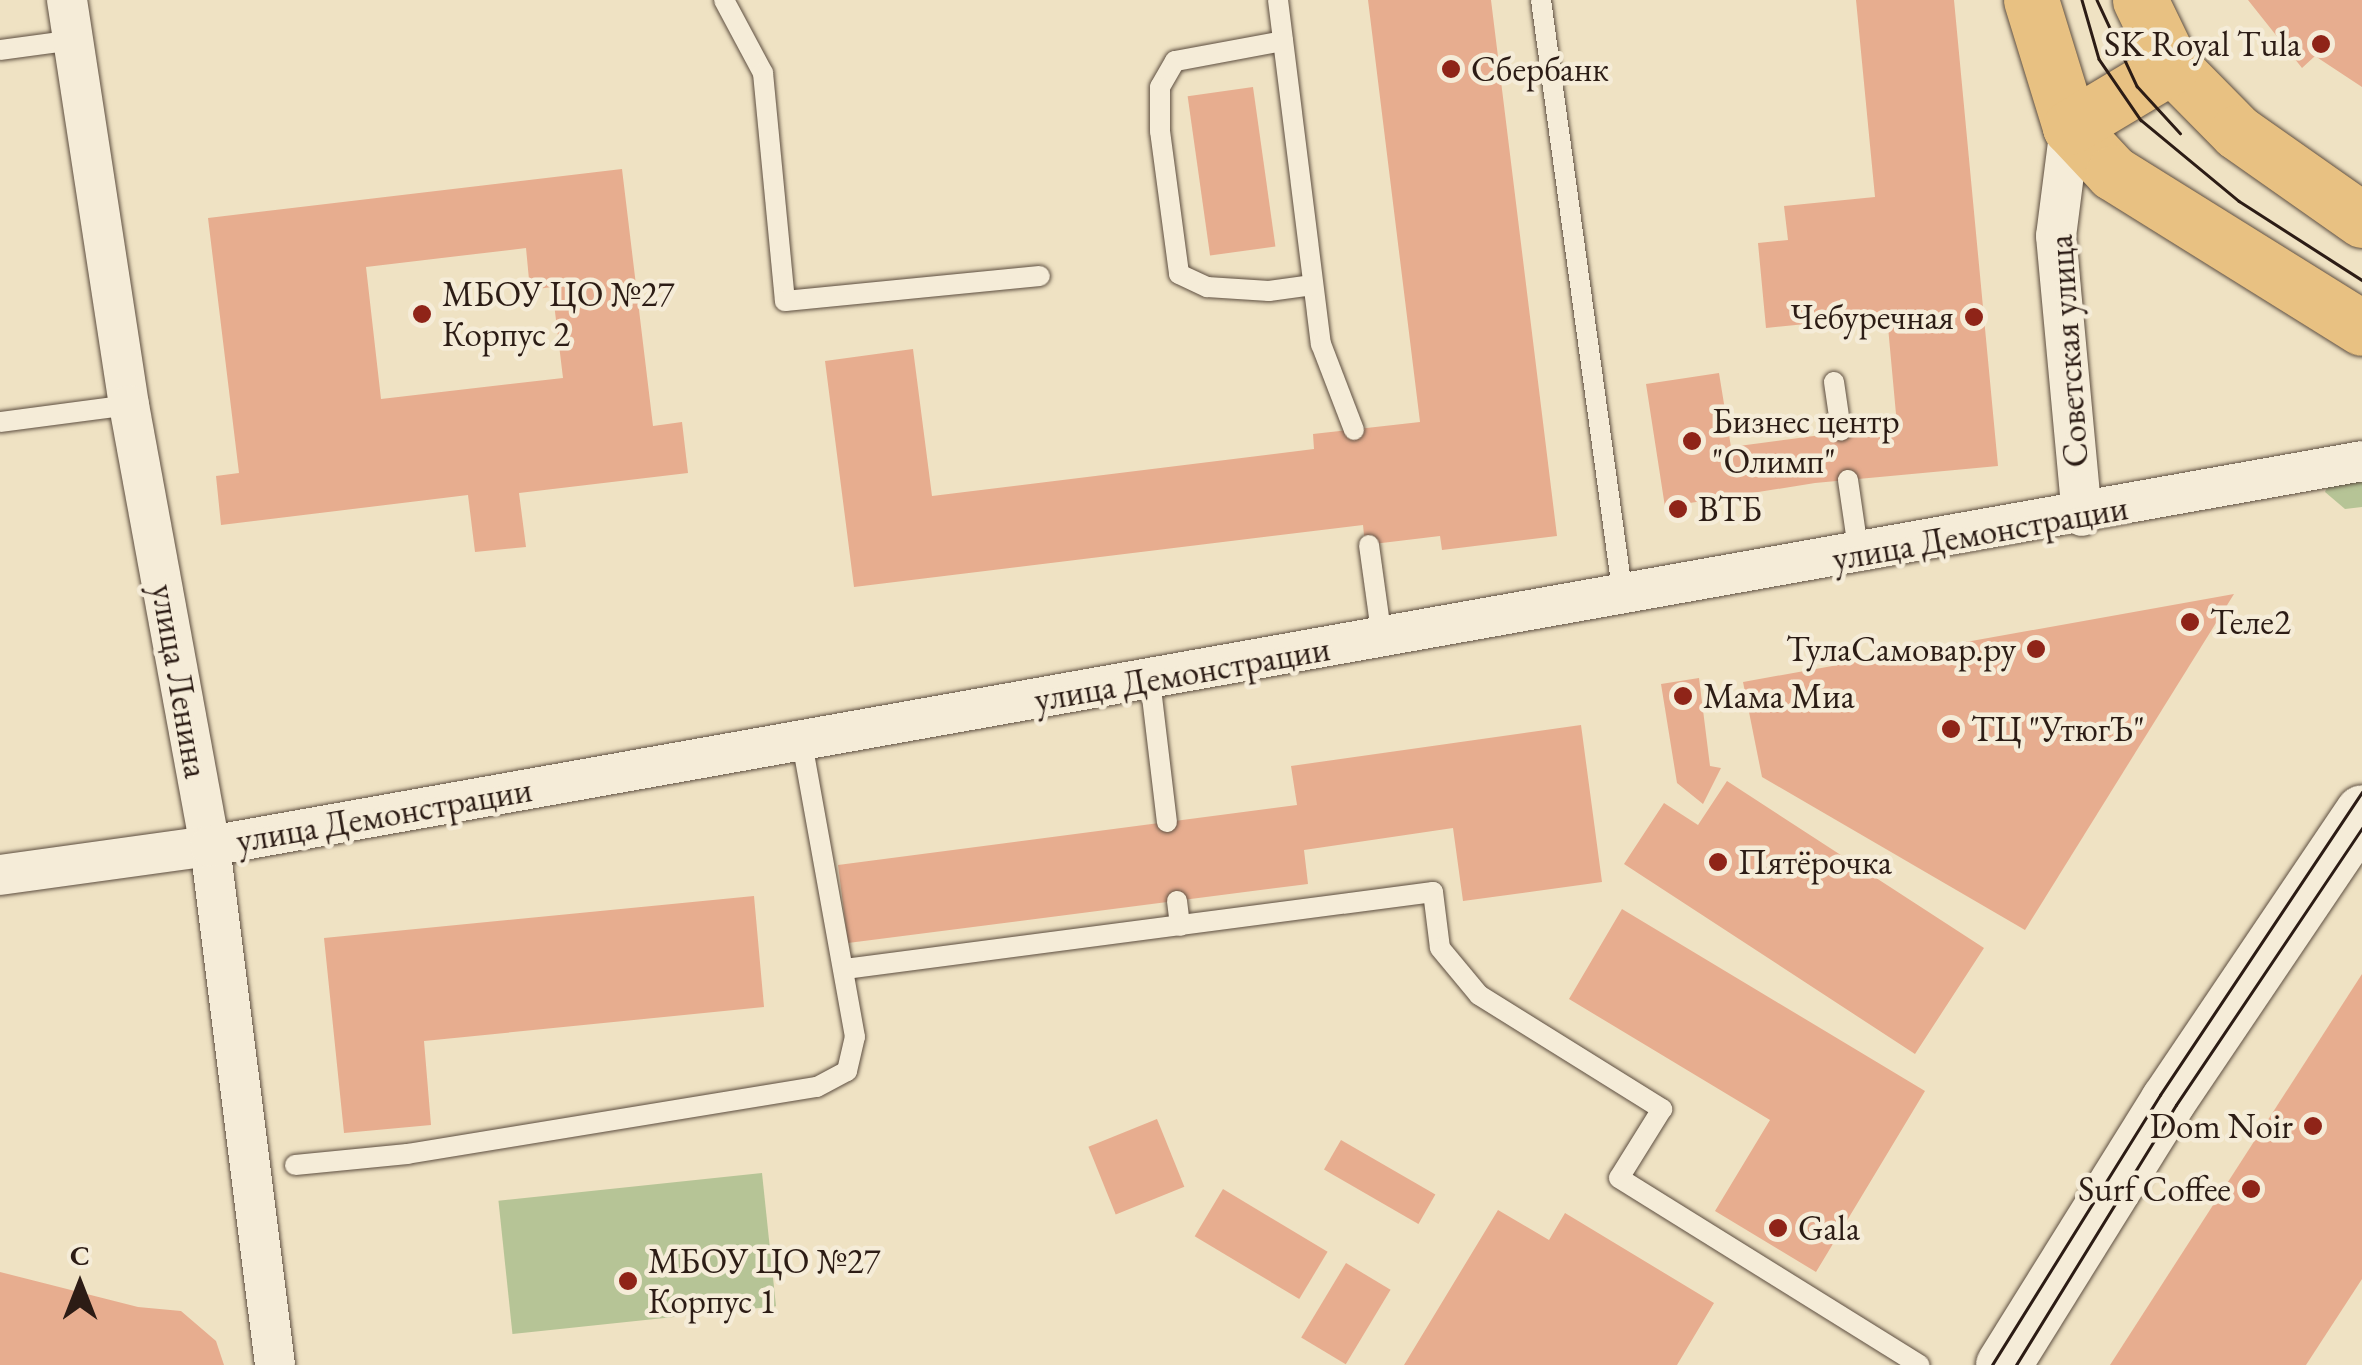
<!DOCTYPE html>
<html>
<head>
<meta charset="utf-8">
<style>
  body { margin:0 }
  #map { position:relative; width:2362px; height:1365px; overflow:hidden; background:#efe2c3; font-family:"EB Garamond",serif }
  div>[style] { position:absolute }
  .green>* { inset:0; background:#b6c496; transform-origin:0 0 }
  .building>* { inset:0; background:#e7ad8f; transform-origin:0 0 }
  .roads { filter:drop-shadow(0 0 2px #5d4e40) drop-shadow(0 0 2px #5d4e40) }
  .lane>* { height:20px; margin:-10px; padding:0 10px; transform-origin:10px; border-radius:10px; background:#f5ecd8 }
  .street>* { height:40px; margin:-20px; padding:0 20px; transform-origin:20px; border-radius:20px; background:#f5ecd8 }
  .secondary>* { height:55px; margin:-27.5px; padding:0 27.5px; transform-origin:27.5px; border-radius:27.5px; background:#f5ecd8 }
  .primary>* { height:55px; margin:-27.5px; padding:0 27.5px; transform-origin:27.5px; border-radius:27.5px; background:#e8c182 }
  .tram>* { height:2.5px; margin:-1.25px; padding:0 1.25px; transform-origin:1.25px; border-radius:1.25px; background:#2c1c15 }
  .dots>* { width:28px; height:28px; translate:-50% -50%; box-sizing:border-box; border:5px solid #f5ecd8; border-radius:50% }
  span { translate:-50% -50%; white-space:nowrap; text-align:center; line-height:1.15; -webkit-text-stroke:9px #f5ecd8; paint-order:stroke }
  .poi-label { font-size:35px; color:#2c1c15 }
  .right { translate:-100% -50%; text-align:right }
  .left { translate:0 -50%; text-align:left }
  .street-label { font-size:35px; color:#2c1c15 }
  .north { position:absolute; left:30px; top:1235px; width:100px; height:100px; -webkit-text-stroke:8px #f5ecd8; paint-order:stroke; rotate:0deg; font-size:28px; font-weight:700; line-height:40px; text-align:center; color:#2c1c15 }
  .north::after { content:''; display:block; margin:auto; width:35px; height:45px; background:#2c1c15; clip-path:polygon(50% 0,100% 100%,50% 72%,0 100%) }
</style>
</head>
<body>
<div id="map">
  <div class="green">
    <i style="clip-path:polygon(2362px 475px,2362px 507px,2345px 509px,2325px 492px,2330px 480px)"></i>
    <i style="left:762px;top:1173px;width:134px;height:265px;rotate:84deg"></i>
  </div>
  <div class="building">
    <i style="clip-path:polygon(1368px 0,1491px 0,1557px 536px,1442px 550px,1440px 536px,1365px 545px,1363px 525px,854px 587px,825px 361px,913px 349px,932px 496px,1314px 449px,1313px 434px,1420px 422px)"></i>
    <i style="clip-path:polygon(1856px 0,1954px 0,1998px 466px,1815px 483px,1665px 507px,1646px 384px,1719px 373px,1731px 447px,1897px 425px,1887px 316px,1766px 328px,1758px 243px,1788px 240px,1784px 206px,1875px 197px)"></i>
    <i style="clip-path:polygon(2248px 0,2362px 0,2362px 87px,2315px 56px,2302px 68px)"></i>
    <i style="left:1253px;top:87px;width:161px;height:66px;rotate:82deg"></i>
    <i style="clip-path:polygon(evenodd,622px 169px,653px 426px,682px 422px,688px 473px,519px 493px,526px 547px,475px 552px,468px 495px,221px 525px,216px 476px,239px 473px,208px 218px,622px 169px,526px 248px,530px 290px,552px 287px,563px 378px,381px 399px,366px 267px,526px 248px)"></i>
    <i style="clip-path:polygon(2234px 594px,2025px 930px,1762px 777px,1743px 682px)"></i>
    <i style="clip-path:polygon(1699px 678px,1710px 766px,1721px 768px,1703px 804px,1677px 783px,1661px 684px)"></i>
    <i style="clip-path:polygon(1581px 725px,1602px 882px,1463px 901px,1453px 828px,1304px 850px,1308px 884px,848px 943px,838px 865px,1297px 805px,1291px 766px)"></i>
    <i style="clip-path:polygon(1727px 781px,1984px 948px,1915px 1054px,1624px 864px,1664px 803px,1698px 825px)"></i>
    <i style="clip-path:polygon(754px 896px,764px 1007px,424px 1041px,431px 1125px,344px 1133px,324px 938px)"></i>
    <i style="clip-path:polygon(1622px 909px,1925px 1091px,1816px 1272px,1715px 1211px,1770px 1120px,1569px 999px)"></i>
    <i style="clip-path:polygon(2362px 974px,2362px 1279px,2306px 1365px,2110px 1365px)"></i>
    <i style="left:1157px;top:1119px;width:73px;height:74px;rotate:68deg"></i>
    <i style="left:1341px;top:1140px;width:109px;height:34px;rotate:30deg"></i>
    <i style="left:1223px;top:1189px;width:122px;height:55px;rotate:31deg"></i>
    <i style="clip-path:polygon(1498px 1210px,1549px 1240px,1565px 1213px,1714px 1303px,1677px 1365px,1404px 1365px)"></i>
    <i style="left:1346px;top:1263px;width:52px;height:87px;rotate:31deg"></i>
    <i style="clip-path:polygon(0 1272px,138px 1307px,181px 1311px,216px 1341px,224px 1365px,0 1365px)"></i>
  </div>
  <div class="roads">
    <div class="lane">
      <i style="left:724px;top:0;width:83px;rotate:61.9deg"></i>
      <i style="left:763px;top:73px;width:229px;rotate:84.5deg"></i>
      <i style="left:785px;top:301px;width:256px;rotate:-5.6deg"></i>
      <i style="left:1278px;top:0;width:347px;rotate:82.9deg"></i>
      <i style="left:1321px;top:344px;width:92px;rotate:69deg"></i>
      <i style="left:1541px;top:0;width:603px;rotate:82.18deg"></i>
      <i style="left:1283px;top:41px;width:110px;rotate:169.5deg"></i>
      <i style="left:1175px;top:61px;width:30px;rotate:120deg"></i>
      <i style="left:1160px;top:87px;width:44px;rotate:90deg"></i>
      <i style="left:1160px;top:131px;width:144px;rotate:82.4deg"></i>
      <i style="left:1179px;top:274px;width:31px;rotate:25deg"></i>
      <i style="left:1207px;top:287px;width:62px;rotate:3.7deg"></i>
      <i style="left:1269px;top:291px;width:44px;rotate:-7.8deg"></i>
      <i style="left:0;top:50px;width:75px;rotate:-7.7deg"></i>
      <i style="left:1834px;top:382px;width:49px;rotate:81.7deg"></i>
      <i style="left:0;top:422px;width:130px;rotate:-7.5deg"></i>
      <i style="left:1848px;top:480px;width:76px;rotate:81.7deg"></i>
      <i style="left:1369px;top:545px;width:95px;rotate:82.1deg"></i>
      <i style="left:1150px;top:680px;width:143px;rotate:83.2deg"></i>
      <i style="left:1177px;top:901px;width:25px;rotate:83deg"></i>
      <i style="left:845px;top:969px;width:593px;rotate:-7.46deg"></i>
      <i style="left:1433px;top:892px;width:56px;rotate:82.9deg"></i>
      <i style="left:1440px;top:948px;width:61px;rotate:50.3deg"></i>
      <i style="left:1479px;top:995px;width:216px;rotate:31.9deg"></i>
      <i style="left:1662px;top:1109px;width:81px;rotate:121.9deg"></i>
      <i style="left:1619px;top:1178px;width:354px;rotate:31.9deg"></i>
      <i style="left:295px;top:1165px;width:113px;rotate:-5.6deg"></i>
      <i style="left:407px;top:1154px;width:415px;rotate:-9.3deg"></i>
      <i style="left:817px;top:1087px;width:34px;rotate:-28deg"></i>
      <i style="left:847px;top:1071px;width:35px;rotate:-77deg"></i>
      <i style="left:855px;top:1037px;width:300px;rotate:-100.2deg"></i>
    </div>
    <div class="street">
      <i style="left:67px;top:0;width:410px;rotate:81.3deg"></i>
      <i style="left:129px;top:405px;width:448px;rotate:79.6deg"></i>
      <i style="left:210px;top:846px;width:523px;rotate:82.86deg"></i>
      <i style="left:2070px;top:127px;width:110px;rotate:97.3deg"></i>
      <i style="left:2056px;top:236px;width:281px;rotate:84.7deg"></i>
      <i style="left:0;top:875px;width:212px;rotate:-7.9deg"></i>
      <i style="left:210px;top:846px;width:2186px;rotate:-10.14deg"></i>
    </div>
    <div class="secondary">
      <i style="left:2003px;top:1365px;width:312px;rotate:-58.1deg"></i>
      <i style="left:2168px;top:1100px;width:347px;rotate:-56deg"></i>
    </div>
    <div class="primary">
      <i style="left:2031px;top:0;width:133px;rotate:72.9deg"></i>
      <i style="left:2070px;top:127px;width:63px;rotate:46.9deg"></i>
      <i style="left:2113px;top:173px;width:293px;rotate:31.9deg"></i>
      <i style="left:2140px;top:0;width:73px;rotate:64.1deg"></i>
      <i style="left:2172px;top:66px;width:93px;rotate:45.4deg"></i>
      <i style="left:2237px;top:132px;width:153px;rotate:35.1deg"></i>
      <i style="left:2070px;top:127px;width:119px;rotate:-30.9deg"></i>
    </div>
  </div>
  <div class="tram">
    <i style="left:2082px;top:0;width:61px;rotate:73.9deg"></i>
    <i style="left:2099px;top:59px;width:74px;rotate:55.5deg"></i>
    <i style="left:2141px;top:120px;width:127px;rotate:39.6deg"></i>
    <i style="left:2239px;top:201px;width:146px;rotate:32.7deg"></i>
    <i style="left:2097px;top:0;width:95px;rotate:65.1deg"></i>
    <i style="left:2137px;top:86px;width:64px;rotate:47.5deg"></i>
    <i style="left:1992px;top:1365px;width:318px;rotate:-58.1deg"></i>
    <i style="left:2160px;top:1095px;width:364px;rotate:-56.3deg"></i>
    <i style="left:2016px;top:1365px;width:305px;rotate:-58.4deg"></i>
    <i style="left:2176px;top:1105px;width:334px;rotate:-56.1deg"></i>
  </div>
  <div class="dots">
    <i style="left:2321px;top:44px;background:#8f2418"></i>
    <i style="left:1451px;top:69px;background:#8f2418"></i>
    <i style="left:422px;top:314px;background:#8f2418"></i>
    <i style="left:1974px;top:317px;background:#8f2418"></i>
    <i style="left:1692px;top:441px;background:#8f2418"></i>
    <i style="left:1678px;top:509px;background:#8f2418"></i>
    <i style="left:2190px;top:622px;background:#8f2418"></i>
    <i style="left:2036px;top:649px;background:#8f2418"></i>
    <i style="left:1683px;top:696px;background:#8f2418"></i>
    <i style="left:1951px;top:729px;background:#8f2418"></i>
    <i style="left:1718px;top:862px;background:#8f2418"></i>
    <i style="left:2313px;top:1126px;background:#8f2418"></i>
    <i style="left:2251px;top:1189px;background:#8f2418"></i>
    <i style="left:1778px;top:1228px;background:#8f2418"></i>
    <i style="left:628px;top:1281px;background:#8f2418"></i>
  </div>
  <div class="poi-label">
    <span class="right" style="left:2301px;top:44px">SK Royal Tula</span>
    <span class="left" style="left:1471px;top:69px">Сбербанк</span>
    <span class="left" style="left:442px;top:314px">МБОУ ЦО №27<br>Корпус 2</span>
    <span class="right" style="left:1954px;top:317px">Чебуречная</span>
    <span class="left" style="left:1712px;top:441px">Бизнес центр<br>"Олимп"</span>
    <span class="left" style="left:1698px;top:509px">ВТБ</span>
    <span class="left" style="left:2210px;top:622px">Теле2</span>
    <span class="right" style="left:2016px;top:649px">ТулаСамовар.ру</span>
    <span class="left" style="left:1703px;top:696px">Мама Миа</span>
    <span class="left" style="left:1971px;top:729px">ТЦ "УтюгЪ"</span>
    <span class="left" style="left:1738px;top:862px">Пятёрочка</span>
    <span class="right" style="left:2293px;top:1126px">Dom Noir</span>
    <span class="right" style="left:2231px;top:1189px">Surf Coffee</span>
    <span class="left" style="left:1798px;top:1228px">Gala</span>
    <span class="left" style="left:648px;top:1281px">МБОУ ЦО №27<br>Корпус 1</span>
  </div>
  <div class="street-label">
    <span style="left:2068px;top:351px;rotate:-94deg">Советская улица</span>
    <span style="left:1980px;top:533px;rotate:-10deg">улица Демонстрации</span>
    <span style="left:1182px;top:674px;rotate:-10deg">улица Демонстрации</span>
    <span style="left:180px;top:681px;rotate:80deg">улица Ленина</span>
    <span style="left:384px;top:815px;rotate:-10deg">улица Демонстрации</span>
  </div>
  <div class="north">С</div>
</div>
</body>
</html>
